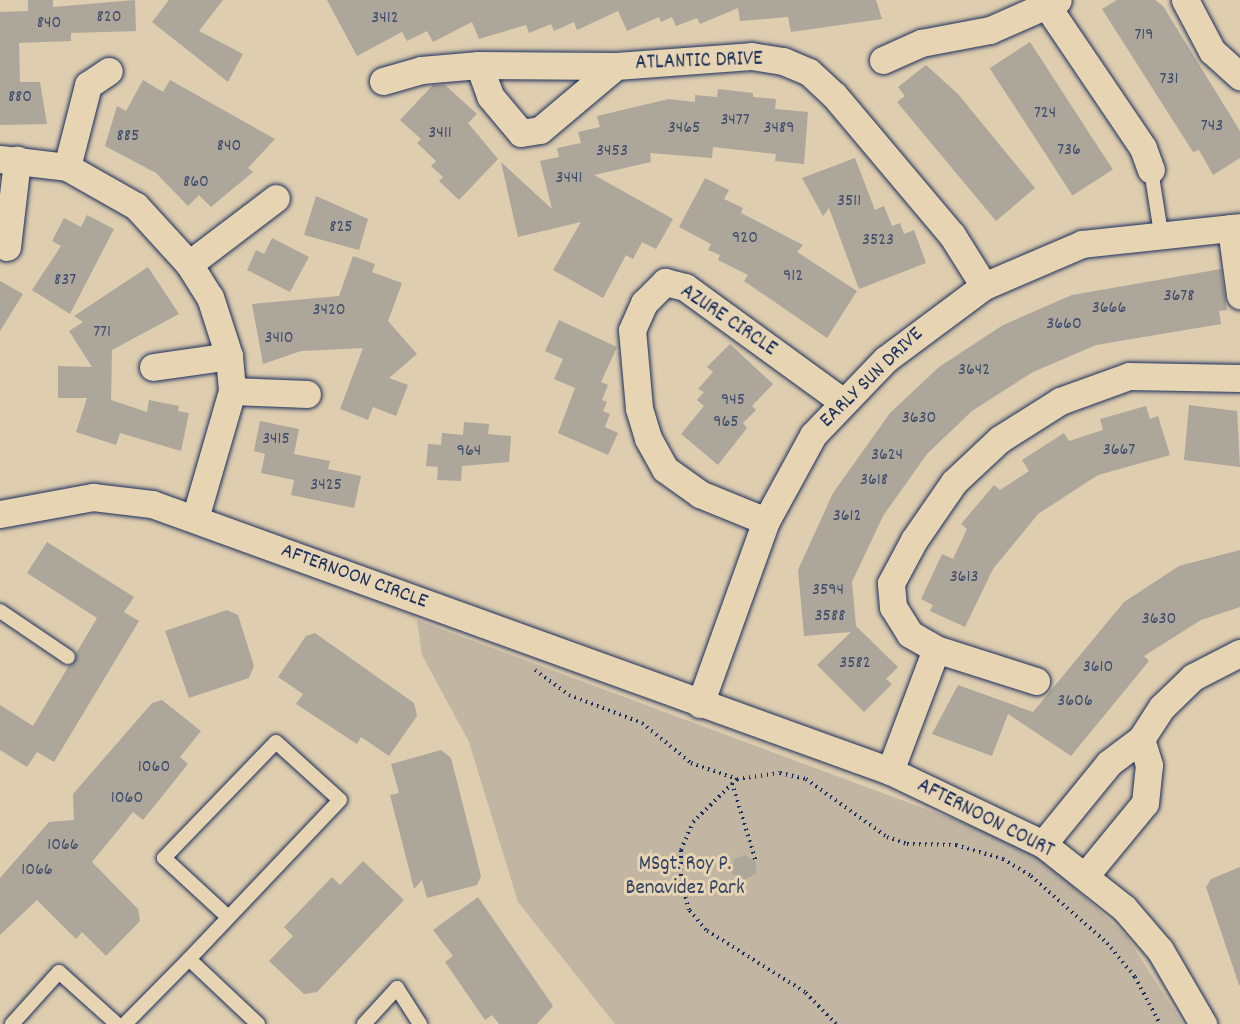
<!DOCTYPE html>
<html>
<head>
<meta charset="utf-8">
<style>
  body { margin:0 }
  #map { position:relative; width:1240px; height:1024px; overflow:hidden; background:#decdaf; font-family:Dekko,sans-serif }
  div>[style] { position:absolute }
  .green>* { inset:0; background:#c2b6a3 }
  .building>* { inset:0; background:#ada69a; transform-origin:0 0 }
  .path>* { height:4px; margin-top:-2px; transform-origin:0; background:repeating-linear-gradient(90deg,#1b2f5e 0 1.5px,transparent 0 6px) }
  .roads { filter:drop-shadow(0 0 2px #1b2f5e) drop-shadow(0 0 2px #1b2f5e) }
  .service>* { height:14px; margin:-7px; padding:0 7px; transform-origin:7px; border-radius:7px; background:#e6d4b2 }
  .minor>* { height:27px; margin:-13.5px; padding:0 13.5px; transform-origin:13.5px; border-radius:13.5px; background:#e6d4b2 }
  span { translate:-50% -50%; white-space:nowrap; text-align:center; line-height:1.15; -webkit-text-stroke:6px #e6d4b2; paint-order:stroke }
  .number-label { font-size:18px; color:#404d6d }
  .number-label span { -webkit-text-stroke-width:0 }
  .street-label { font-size:21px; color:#1b2f5e }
  .park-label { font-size:21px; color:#344368 }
</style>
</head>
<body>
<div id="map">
  <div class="green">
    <i style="clip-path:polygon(417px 620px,1009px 840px,1053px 867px,1127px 937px,1183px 1024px,615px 1024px,518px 902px,469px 742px,422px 655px)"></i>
  </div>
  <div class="building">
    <i style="clip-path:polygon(28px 0,53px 0,53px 7px,135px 0,136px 31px,71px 33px,71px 41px,19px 43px,20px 82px,40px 82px,47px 124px,0 125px,0 12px,28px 11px)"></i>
    <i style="clip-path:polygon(169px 0,223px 0,199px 31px,243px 54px,228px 82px,152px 22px)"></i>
    <i style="clip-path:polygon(327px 0,876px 0,882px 19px,791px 32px,788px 17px,740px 21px,738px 8px,700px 24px,697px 18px,676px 26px,672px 17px,661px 22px,659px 17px,627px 31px,618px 11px,577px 30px,574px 22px,554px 31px,551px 24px,529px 33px,526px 25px,479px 39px,472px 22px,433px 42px,427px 31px,407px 41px,402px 32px,357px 56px)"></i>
    <i style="clip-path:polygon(1117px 0,1155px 0,1163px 6px,1240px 131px,1240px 158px,1213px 175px,1199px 150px,1193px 152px,1102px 9px)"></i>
    <i style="left:1030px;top:42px;width:152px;height:48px;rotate:57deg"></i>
    <i style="clip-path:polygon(926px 65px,958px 94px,1035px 188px,996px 221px,897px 102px,905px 96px,898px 87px)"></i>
    <i style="clip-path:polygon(143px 80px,163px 92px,170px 80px,275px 139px,248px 168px,253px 172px,211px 207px,199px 195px,188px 206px,156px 173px,105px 146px,117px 106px,126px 111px)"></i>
    <i style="clip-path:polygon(433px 85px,445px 85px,477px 114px,468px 123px,498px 159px,459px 200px,439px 181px,443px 177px,431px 166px,436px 161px,417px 143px,421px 139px,400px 120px)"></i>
    <i style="clip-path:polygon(718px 89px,753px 93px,753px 97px,776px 99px,775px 109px,808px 112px,804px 164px,775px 161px,776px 154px,713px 147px,712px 158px,650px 153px,651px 162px,594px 175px,673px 219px,656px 249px,642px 242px,633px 259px,626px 255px,603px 298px,553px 270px,581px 222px,518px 237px,501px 162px,552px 209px,540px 161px,559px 157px,557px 148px,581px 143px,578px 132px,600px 127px,597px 116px,669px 99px,695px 102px,695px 95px,717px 97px)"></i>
    <i style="clip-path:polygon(855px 158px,875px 210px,884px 206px,892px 226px,900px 223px,904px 234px,914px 230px,926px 263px,859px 289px,829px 208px,823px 216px,802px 178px)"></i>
    <i style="clip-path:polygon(705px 178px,729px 190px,724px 199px,743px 208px,741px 213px,803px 245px,797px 252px,857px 291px,827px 338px,744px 281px,748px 275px,718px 260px,720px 255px,708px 250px,711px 244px,679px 227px)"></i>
    <i style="clip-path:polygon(316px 196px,368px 219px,359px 250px,304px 235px)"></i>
    <i style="clip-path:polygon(87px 215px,114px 229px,70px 314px,32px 290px,61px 246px,52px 241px,64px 218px,81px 227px)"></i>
    <i style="clip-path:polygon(272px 238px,309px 257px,290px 292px,247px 270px,256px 250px,264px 254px)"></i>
    <i style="clip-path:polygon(353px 256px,375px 264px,372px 272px,402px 283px,388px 321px,417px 354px,389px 378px,408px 385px,396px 416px,373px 407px,368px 420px,340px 409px,363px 348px,301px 351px,263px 364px,252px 304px,339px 296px)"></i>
    <i style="clip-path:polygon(148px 267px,179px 314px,112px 350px,111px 400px,147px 412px,149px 400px,179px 406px,178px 411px,189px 413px,181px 451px,120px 433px,116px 445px,76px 432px,87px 398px,58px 398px,58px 366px,92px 367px,69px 331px,83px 322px,74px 316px)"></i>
    <i style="clip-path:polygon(1221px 269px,1227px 310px,1219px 311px,1221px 324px,1096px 345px,1033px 372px,972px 411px,927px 454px,883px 516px,852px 582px,856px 626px,898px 667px,886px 679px,892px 684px,864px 712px,817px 665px,851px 632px,804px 636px,798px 570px,833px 493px,890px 413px,939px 367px,1003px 325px,1072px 295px)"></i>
    <i style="clip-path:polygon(0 281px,23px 294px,0 331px)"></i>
    <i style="clip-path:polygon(559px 320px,617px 347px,601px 382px,608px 385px,602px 400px,607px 402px,603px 411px,610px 414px,605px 427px,618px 433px,608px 455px,558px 433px,575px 388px,554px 379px,563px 359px,545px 351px)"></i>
    <i style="clip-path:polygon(730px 344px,773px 384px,752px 406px,756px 410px,743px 423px,747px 428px,718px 465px,681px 434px,704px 406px,697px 400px,704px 392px,698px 389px,713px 372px,707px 367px)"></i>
    <i style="clip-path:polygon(1189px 405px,1237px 411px,1240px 467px,1184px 460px)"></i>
    <i style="clip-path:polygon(1146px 406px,1150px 419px,1158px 416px,1170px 455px,1098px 475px,1038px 514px,993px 569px,965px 627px,930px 611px,933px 605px,921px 599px,942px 554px,953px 559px,967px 529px,961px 524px,994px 485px,1000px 490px,1029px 471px,1022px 460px,1064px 433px,1069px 441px,1103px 430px,1100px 419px)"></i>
    <i style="clip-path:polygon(260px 421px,299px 429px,294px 454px,330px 461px,328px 469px,361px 476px,354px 508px,291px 495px,294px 480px,261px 473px,265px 454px,254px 451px)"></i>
    <i style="clip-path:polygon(464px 422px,489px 424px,488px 434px,511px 436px,509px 462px,462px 466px,461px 481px,437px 480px,438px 467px,426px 466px,428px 444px,441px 445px,442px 433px,463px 435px)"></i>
    <i style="clip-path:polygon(47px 542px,134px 597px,124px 612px,139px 621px,54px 762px,37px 752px,27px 767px,0 750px,0 705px,33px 726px,97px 618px,27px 573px)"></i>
    <i style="clip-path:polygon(1240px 550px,1240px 607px,1201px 620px,1144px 656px,1149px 661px,1071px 756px,1008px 714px,992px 756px,932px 734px,958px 685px,1033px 712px,1124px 602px,1179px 566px)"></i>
    <i style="clip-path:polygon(227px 610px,238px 615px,254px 666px,249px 678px,189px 698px,165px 631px)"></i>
    <i style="clip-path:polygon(315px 633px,414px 703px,417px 716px,389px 756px,361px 737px,357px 744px,296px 704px,303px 694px,278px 677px,306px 636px)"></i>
    <i style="clip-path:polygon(162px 700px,201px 731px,180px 757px,188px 764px,143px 820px,133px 812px,92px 862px,138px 909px,140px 921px,106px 956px,82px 932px,76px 939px,37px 900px,0 935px,0 878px,49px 822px,74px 820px,73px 794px,152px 703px)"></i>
    <i style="clip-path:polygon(441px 750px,451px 758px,481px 876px,477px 885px,427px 898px,422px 880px,414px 889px,390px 795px,399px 793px,391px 764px)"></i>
    <i style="clip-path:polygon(745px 855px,756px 862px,756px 874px,744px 880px,732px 874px,734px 859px)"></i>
    <i style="clip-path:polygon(363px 861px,404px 900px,317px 992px,304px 994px,269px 961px,293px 936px,284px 927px,332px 877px,340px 885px)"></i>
    <i style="clip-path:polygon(1240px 867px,1240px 985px,1239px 985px,1206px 887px,1211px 879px)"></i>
    <i style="clip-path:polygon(478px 897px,553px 1006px,537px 1024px,499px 1024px,492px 1015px,485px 1020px,445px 962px,453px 956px,433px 930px)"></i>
  </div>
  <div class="path">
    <i style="left:535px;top:670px;width:42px;rotate:36.3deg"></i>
    <i style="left:569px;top:695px;width:78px;rotate:21deg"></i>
    <i style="left:642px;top:723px;width:63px;rotate:39.2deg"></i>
    <i style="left:691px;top:763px;width:49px;rotate:19.2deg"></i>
    <i style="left:732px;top:783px;width:83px;rotate:73.1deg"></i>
    <i style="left:836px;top:1024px;width:45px;rotate:-134.1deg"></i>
    <i style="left:805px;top:992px;width:117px;rotate:-147.9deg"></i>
    <i style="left:706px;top:930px;width:26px;rotate:-130deg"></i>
    <i style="left:689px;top:910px;width:29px;rotate:-106deg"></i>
    <i style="left:681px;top:882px;width:32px;rotate:-90deg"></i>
    <i style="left:681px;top:850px;width:30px;rotate:-67deg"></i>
    <i style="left:693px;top:822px;width:62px;rotate:-44.3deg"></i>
    <i style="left:737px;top:779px;width:43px;rotate:-7.9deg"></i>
    <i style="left:780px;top:773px;width:27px;rotate:13deg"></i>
    <i style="left:806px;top:779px;width:100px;rotate:35.6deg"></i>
    <i style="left:887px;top:837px;width:21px;rotate:19deg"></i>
    <i style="left:907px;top:844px;width:49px;rotate:1.2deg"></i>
    <i style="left:956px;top:845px;width:49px;rotate:16.6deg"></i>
    <i style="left:1003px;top:859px;width:33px;rotate:31deg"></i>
    <i style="left:1031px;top:876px;width:101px;rotate:41.4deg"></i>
    <i style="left:1107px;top:943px;width:44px;rotate:50.5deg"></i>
    <i style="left:1135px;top:977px;width:53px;rotate:62deg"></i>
  </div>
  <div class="roads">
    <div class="service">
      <i style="left:1151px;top:170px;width:64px;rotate:81deg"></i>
      <i style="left:0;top:611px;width:82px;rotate:34.1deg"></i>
      <i style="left:228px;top:917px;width:87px;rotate:-137.3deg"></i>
      <i style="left:164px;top:858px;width:161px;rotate:-46deg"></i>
      <i style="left:276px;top:742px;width:86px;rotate:42.2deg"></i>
      <i style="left:340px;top:800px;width:219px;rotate:133.5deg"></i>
      <i style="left:189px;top:959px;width:95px;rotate:43.3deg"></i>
      <i style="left:12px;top:1024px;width:70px;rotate:-47.9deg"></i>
      <i style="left:59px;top:972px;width:78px;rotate:41.9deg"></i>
      <i style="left:125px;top:1024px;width:91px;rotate:-45.4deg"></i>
      <i style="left:364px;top:1024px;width:49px;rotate:-47.5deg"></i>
      <i style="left:397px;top:988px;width:43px;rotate:57.4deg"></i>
    </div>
    <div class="minor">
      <i style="left:1185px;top:0;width:58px;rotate:62.1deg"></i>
      <i style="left:1212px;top:51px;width:38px;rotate:42deg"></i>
      <i style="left:1047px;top:6px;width:171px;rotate:55.9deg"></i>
      <i style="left:1143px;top:148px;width:23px;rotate:70deg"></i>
      <i style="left:883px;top:60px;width:42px;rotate:-24.1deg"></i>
      <i style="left:921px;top:43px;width:70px;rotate:-10.7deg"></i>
      <i style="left:990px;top:30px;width:74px;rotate:-23.8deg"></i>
      <i style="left:479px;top:65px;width:33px;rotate:70deg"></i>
      <i style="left:490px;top:96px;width:48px;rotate:50deg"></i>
      <i style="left:521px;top:133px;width:19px;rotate:-9deg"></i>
      <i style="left:540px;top:130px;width:99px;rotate:-40.1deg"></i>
      <i style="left:383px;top:81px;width:40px;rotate:-16deg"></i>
      <i style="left:421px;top:70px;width:58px;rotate:-4.9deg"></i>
      <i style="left:479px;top:65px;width:137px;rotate:0.4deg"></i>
      <i style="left:616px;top:66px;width:135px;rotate:-4.2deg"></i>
      <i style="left:751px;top:56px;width:32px;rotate:9deg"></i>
      <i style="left:783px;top:61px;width:28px;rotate:23deg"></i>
      <i style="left:809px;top:72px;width:34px;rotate:43deg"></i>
      <i style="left:834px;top:95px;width:183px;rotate:49.9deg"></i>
      <i style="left:952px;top:235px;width:60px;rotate:57.9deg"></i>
      <i style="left:0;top:159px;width:67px;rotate:6.8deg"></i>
      <i style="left:67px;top:167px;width:79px;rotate:29.5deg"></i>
      <i style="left:136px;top:206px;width:79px;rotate:47.6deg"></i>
      <i style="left:189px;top:264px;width:39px;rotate:58deg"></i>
      <i style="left:210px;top:297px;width:62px;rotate:72.1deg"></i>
      <i style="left:229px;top:356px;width:35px;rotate:85deg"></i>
      <i style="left:232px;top:391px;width:132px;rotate:106.2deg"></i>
      <i style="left:67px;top:167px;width:85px;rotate:-75.6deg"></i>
      <i style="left:88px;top:85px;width:25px;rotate:-34deg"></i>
      <i style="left:1231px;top:228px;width:68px;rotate:82.3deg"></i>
      <i style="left:7px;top:247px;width:88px;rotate:-83.4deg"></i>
      <i style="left:189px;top:264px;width:109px;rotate:-37.2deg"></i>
      <i style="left:153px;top:367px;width:77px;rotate:-8.2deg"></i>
      <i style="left:232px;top:391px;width:75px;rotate:2.3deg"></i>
      <i style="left:0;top:514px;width:95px;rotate:-10.4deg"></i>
      <i style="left:93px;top:497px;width:59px;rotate:6.8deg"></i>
      <i style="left:152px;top:504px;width:785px;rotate:19.89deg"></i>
      <i style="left:890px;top:771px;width:170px;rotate:25.5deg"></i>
      <i style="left:1043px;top:844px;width:103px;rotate:38.3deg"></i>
      <i style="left:1124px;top:908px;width:55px;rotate:49.4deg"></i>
      <i style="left:1160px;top:950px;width:86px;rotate:59.8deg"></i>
      <i style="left:766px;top:521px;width:71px;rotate:-157.8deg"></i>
      <i style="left:700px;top:494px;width:43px;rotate:-144.5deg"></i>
      <i style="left:665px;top:469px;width:35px;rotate:-119deg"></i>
      <i style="left:648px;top:438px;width:31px;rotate:-107deg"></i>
      <i style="left:639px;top:408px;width:78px;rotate:-95.1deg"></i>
      <i style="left:632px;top:330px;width:30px;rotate:-66deg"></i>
      <i style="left:644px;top:303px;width:30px;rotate:-45deg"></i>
      <i style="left:665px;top:282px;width:21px;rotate:14deg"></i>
      <i style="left:685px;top:287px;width:195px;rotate:36deg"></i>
      <i style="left:1036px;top:681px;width:105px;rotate:-162.3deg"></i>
      <i style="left:936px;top:649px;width:30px;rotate:-150deg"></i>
      <i style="left:910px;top:634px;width:32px;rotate:-122deg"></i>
      <i style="left:893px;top:607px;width:24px;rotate:-95deg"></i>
      <i style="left:891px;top:583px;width:49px;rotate:-61.9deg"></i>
      <i style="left:914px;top:540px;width:70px;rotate:-55.4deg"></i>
      <i style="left:954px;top:482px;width:63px;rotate:-43.1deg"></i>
      <i style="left:1000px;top:439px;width:71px;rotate:-32.3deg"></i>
      <i style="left:1060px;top:401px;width:73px;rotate:-19.9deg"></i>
      <i style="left:1129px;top:376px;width:111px;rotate:1deg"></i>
      <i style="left:700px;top:704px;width:195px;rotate:-70.2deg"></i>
      <i style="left:766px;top:521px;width:98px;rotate:-61.3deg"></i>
      <i style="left:813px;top:435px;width:105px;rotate:-46.2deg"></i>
      <i style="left:886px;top:359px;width:122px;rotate:-36.7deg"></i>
      <i style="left:984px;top:286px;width:107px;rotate:-23.2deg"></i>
      <i style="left:1082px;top:244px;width:159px;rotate:-6.1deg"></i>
      <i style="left:890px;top:771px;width:130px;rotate:-69.3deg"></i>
      <i style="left:1043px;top:844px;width:104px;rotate:-50.8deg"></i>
      <i style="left:1109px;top:763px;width:40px;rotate:-37deg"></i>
      <i style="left:1141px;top:739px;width:38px;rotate:-57deg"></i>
      <i style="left:1162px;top:707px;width:43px;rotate:-44.1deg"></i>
      <i style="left:1193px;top:677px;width:53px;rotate:-27.1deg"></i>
      <i style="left:1085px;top:876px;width:94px;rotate:-50.6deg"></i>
      <i style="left:1145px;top:803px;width:38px;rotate:-84deg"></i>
      <i style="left:1149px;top:765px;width:27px;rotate:-107deg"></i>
    </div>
  </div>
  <div class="number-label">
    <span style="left:109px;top:18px">820</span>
    <span style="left:385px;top:19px">3412</span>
    <span style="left:49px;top:24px">840</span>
    <span style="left:1144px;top:36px">719</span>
    <span style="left:1169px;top:80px">731</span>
    <span style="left:20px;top:98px">880</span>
    <span style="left:1045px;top:114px">724</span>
    <span style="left:735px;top:121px">3477</span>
    <span style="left:1212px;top:127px">743</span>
    <span style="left:684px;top:129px">3465</span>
    <span style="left:779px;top:129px">3489</span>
    <span style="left:440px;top:134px">3411</span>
    <span style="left:128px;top:137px">885</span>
    <span style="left:229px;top:147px">840</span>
    <span style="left:1069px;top:151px">736</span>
    <span style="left:612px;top:152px">3453</span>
    <span style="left:569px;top:179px">3441</span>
    <span style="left:196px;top:183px">860</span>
    <span style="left:849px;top:202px">3511</span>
    <span style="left:341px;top:228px">825</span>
    <span style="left:745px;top:239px">920</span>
    <span style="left:878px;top:241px">3523</span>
    <span style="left:793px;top:277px">912</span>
    <span style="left:65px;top:281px">837</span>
    <span style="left:1179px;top:297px">3678</span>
    <span style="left:1109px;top:309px">3666</span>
    <span style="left:329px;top:311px">3420</span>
    <span style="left:1064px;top:325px">3660</span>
    <span style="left:102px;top:333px">771</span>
    <span style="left:279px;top:339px">3410</span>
    <span style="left:974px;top:371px">3642</span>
    <span style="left:733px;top:401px">945</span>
    <span style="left:919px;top:419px">3630</span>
    <span style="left:726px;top:423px">965</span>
    <span style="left:276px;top:440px">3415</span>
    <span style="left:1119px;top:451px">3667</span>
    <span style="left:469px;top:452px">964</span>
    <span style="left:887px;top:456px">3624</span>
    <span style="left:874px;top:481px">3618</span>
    <span style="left:326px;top:486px">3425</span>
    <span style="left:847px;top:517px">3612</span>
    <span style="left:964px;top:578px">3613</span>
    <span style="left:828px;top:591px">3594</span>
    <span style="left:830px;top:617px">3588</span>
    <span style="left:1159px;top:620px">3630</span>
    <span style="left:855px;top:664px">3582</span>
    <span style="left:1098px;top:668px">3610</span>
    <span style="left:1075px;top:702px">3606</span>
    <span style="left:154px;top:768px">1060</span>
    <span style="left:127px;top:799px">1060</span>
    <span style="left:63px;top:846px">1066</span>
    <span style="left:37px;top:871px">1066</span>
  </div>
  <div class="street-label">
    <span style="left:699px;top:62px;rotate:-2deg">ATLANTIC DRIVE</span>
    <span style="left:728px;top:321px;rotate:34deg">AZURE CIRCLE</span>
    <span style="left:872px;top:378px;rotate:-44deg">EARLY SUN DRIVE</span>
    <span style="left:354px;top:577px;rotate:20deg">AFTERNOON CIRCLE</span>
    <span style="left:985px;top:819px;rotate:27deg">AFTERNOON COURT</span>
  </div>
  <div class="park-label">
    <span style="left:685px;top:877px">MSgt. Roy P.<br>Benavidez Park</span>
  </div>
</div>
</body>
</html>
